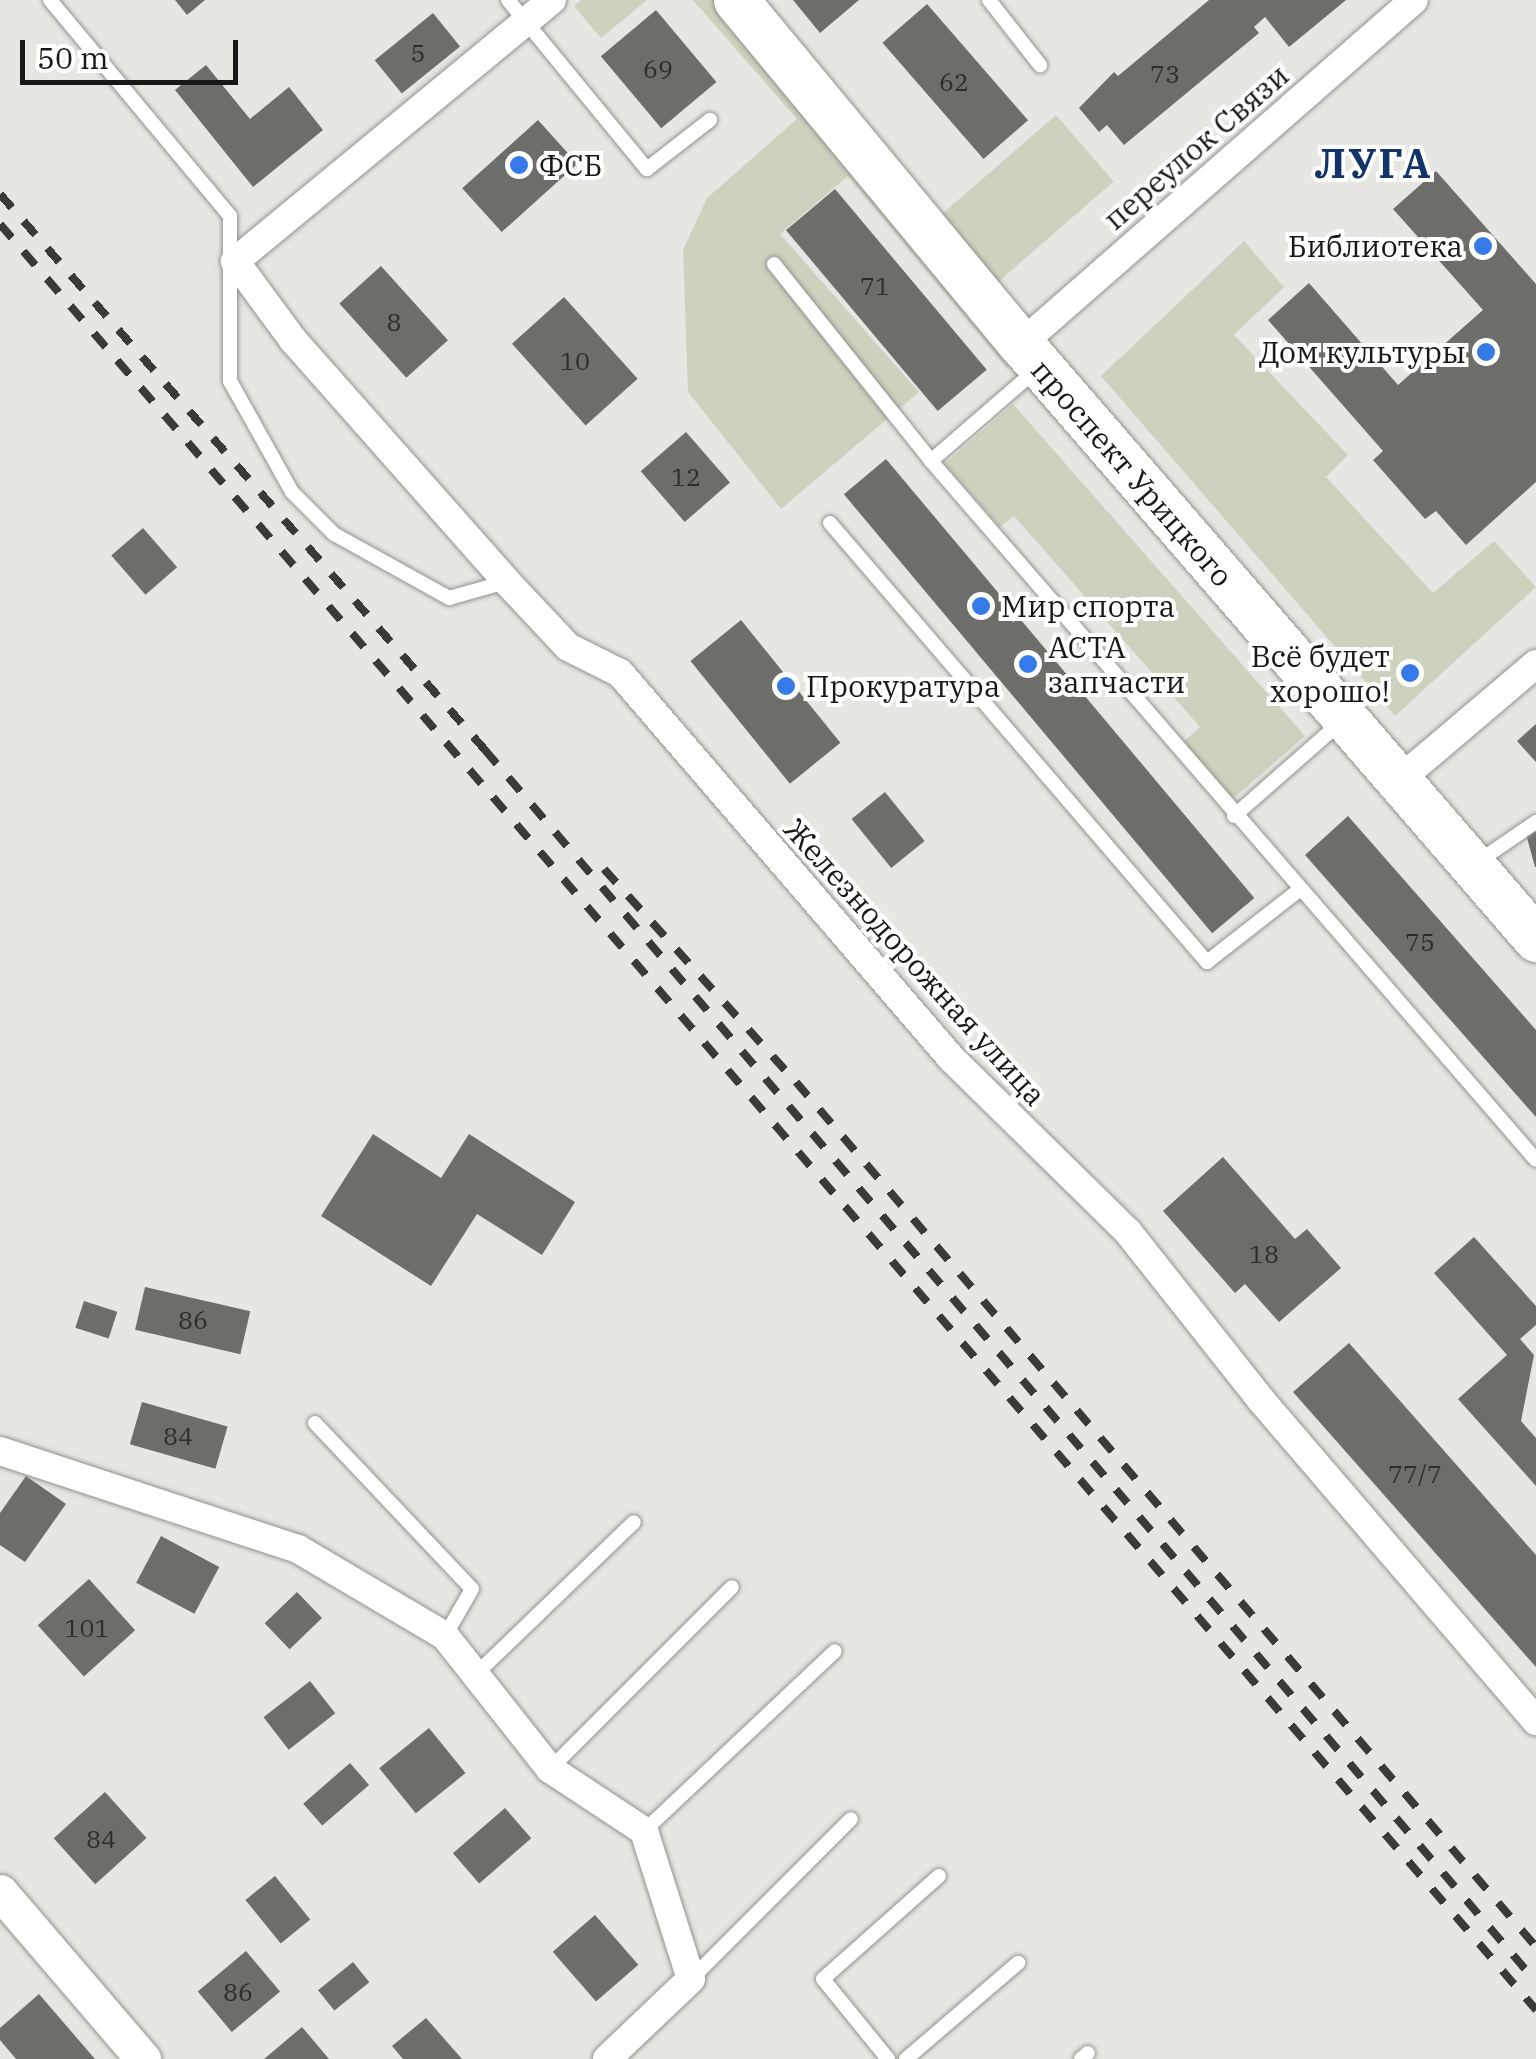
<!DOCTYPE html>
<html>
<head>
<meta charset="utf-8">
<style>
  body { margin:0 }
  #map { position:relative; width:1536px; height:2059px; overflow:hidden; background:#e6e7e3; font-family:"IBM Plex Serif",serif }
  div>[style] { position:absolute }
  .green>* { inset:0; background:#cdd2be; transform-origin:0 0 }
  .building>* { inset:0; background:#6d6e6a; transform-origin:0 0 }
  .roads { filter:drop-shadow(0 0 2px #92928f) drop-shadow(0 0 2px #92928f) }
  .service>* { height:14px; margin:-7px; padding:0 7px; transform-origin:7px; border-radius:7px; background:#fff }
  .minor>* { height:28px; margin:-14px; padding:0 14px; transform-origin:14px; border-radius:14px; background:#fff }
  .tertiary>* { height:35px; margin:-17.5px; padding:0 17.5px; transform-origin:17.5px; border-radius:17.5px; background:#fff }
  .primary>* { height:45px; margin:-22.5px; padding:0 22.5px; transform-origin:22.5px; border-radius:22.5px; background:#fff }
  .rail>* { height:8px; margin-top:-4px; transform-origin:0; background:repeating-linear-gradient(90deg,#3a3b39 0 18px,transparent 0 36px) }
  .dots>* { width:28px; height:28px; translate:-50% -50%; box-sizing:border-box; border:5px solid #fff; border-radius:50% }
  span { translate:-50% -50%; white-space:nowrap; text-align:center; line-height:1.15; -webkit-text-stroke:8px #fff; paint-order:stroke }
  .number-label { font-size:25px; color:#2c2e2c }
  .number-label span { -webkit-text-stroke-width:0 }
  .street-label { font-size:30px; color:#171817 }
  .poi-label { font-size:30px; color:#171817 }
  .left { translate:0 -50%; text-align:left }
  .right { translate:-100% -50%; text-align:right }
  .district-label { font-size:40px; color:#123368; font-weight:700; letter-spacing:2.5px }
  .scale { position:absolute; left:20px; top:40px; width:218px; height:45px; box-sizing:border-box; border:5px solid #171817; border-top:0; padding-left:12px; font-size:30px; line-height:35px; white-space:nowrap; color:#171817; -webkit-text-stroke:8px #fff; paint-order:stroke }
</style>
</head>
<body>
<div id="map">
  <div class="green">
    <i style="clip-path:polygon(581px 0,647px 0,601px 38px,574px 6px)"></i>
    <i style="clip-path:polygon(693px 0,735px 0,1030px 350px,1007px 368px,848px 176px,780px 234px,919px 392px,781px 509px,688px 392px,683px 250px,707px 198px,797px 119px)"></i>
    <i style="left:1056px;top:115px;width:88px;height:154px;rotate:49deg"></i>
    <i style="clip-path:polygon(1244px 241px,1284px 287px,1234px 335px,1348px 455px,1326px 477px,1433px 593px,1494px 541px,1536px 587px,1395px 716px,1101px 376px)"></i>
    <i style="clip-path:polygon(1013px 404px,1305px 736px,1228px 803px,1178px 747px,1200px 727px,1014px 516px,1000px 527px,945px 464px)"></i>
  </div>
  <div class="building">
    <i style="clip-path:polygon(175px 0,205px 0,187px 15px)"></i>
    <i style="clip-path:polygon(793px 0,859px 0,820px 33px)"></i>
    <i style="clip-path:polygon(1209px 0,1346px 0,1289px 47px,1265px 17px,1254px 27px,1259px 33px,1124px 145px,1107px 125px,1099px 132px,1079px 108px,1114px 72px,1118px 76px)"></i>
    <i style="left:927px;top:4px;width:154px;height:59px;rotate:49deg"></i>
    <i style="left:656px;top:10px;width:94px;height:72px;rotate:50deg"></i>
    <i style="left:433px;top:13px;width:43px;height:75px;rotate:51deg"></i>
    <i style="clip-path:polygon(206px 65px,250px 119px,289px 87px,323px 130px,253px 187px,175px 90px)"></i>
    <i style="left:538px;top:120px;width:59px;height:102px;rotate:48deg"></i>
    <i style="clip-path:polygon(1436px 171px,1536px 284px,1536px 482px,1466px 545px,1436px 511px,1425px 519px,1373px 460px,1383px 451px,1268px 320px,1309px 283px,1398px 385px,1483px 310px,1393px 209px)"></i>
    <i style="left:835px;top:189px;width:236px;height:64px;rotate:50deg"></i>
    <i style="left:381px;top:266px;width:100px;height:56px;rotate:48deg"></i>
    <i style="left:564px;top:297px;width:110px;height:70px;rotate:48deg"></i>
    <i style="left:686px;top:432px;width:67px;height:60px;rotate:49deg"></i>
    <i style="left:886px;top:459px;width:573px;height:55px;rotate:50deg"></i>
    <i style="left:143px;top:528px;width:52px;height:42px;rotate:49deg"></i>
    <i style="left:741px;top:620px;width:158px;height:65px;rotate:51deg"></i>
    <i style="clip-path:polygon(1536px 724px,1536px 762px,1517px 741px)"></i>
    <i style="left:885px;top:792px;width:63px;height:43px;rotate:51deg"></i>
    <i style="clip-path:polygon(1348px 816px,1536px 1030px,1536px 1117px,1305px 855px)"></i>
    <i style="clip-path:polygon(1536px 831px,1536px 867px,1535px 867px,1526px 834px)"></i>
    <i style="clip-path:polygon(373px 1134px,441px 1178px,469px 1134px,575px 1202px,542px 1255px,477px 1214px,431px 1286px,321px 1216px)"></i>
    <i style="clip-path:polygon(1223px 1157px,1295px 1239px,1307px 1229px,1341px 1268px,1279px 1322px,1245px 1284px,1235px 1293px,1163px 1211px)"></i>
    <i style="clip-path:polygon(1474px 1237px,1536px 1306px,1536px 1325px,1520px 1339px,1534px 1355px,1521px 1421px,1536px 1438px,1536px 1486px,1458px 1399px,1507px 1355px,1434px 1273px)"></i>
    <i style="left:145px;top:1287px;width:108px;height:44px;rotate:13deg"></i>
    <i style="left:84px;top:1301px;width:35px;height:28px;rotate:18deg"></i>
    <i style="clip-path:polygon(1349px 1343px,1536px 1555px,1536px 1667px,1293px 1392px)"></i>
    <i style="left:142px;top:1402px;width:89px;height:44px;rotate:16deg"></i>
    <i style="clip-path:polygon(26px 1476px,66px 1504px,25px 1562px,0 1545px,0 1513px)"></i>
    <i style="left:161px;top:1536px;width:66px;height:53px;rotate:28deg"></i>
    <i style="left:89px;top:1579px;width:69px;height:69px;rotate:48deg"></i>
    <i style="left:297px;top:1592px;width:36px;height:45px;rotate:46deg"></i>
    <i style="left:310px;top:1681px;width:41px;height:59px;rotate:52deg"></i>
    <i style="left:429px;top:1728px;width:58px;height:64px;rotate:51deg"></i>
    <i style="left:350px;top:1763px;width:29px;height:62px;rotate:49deg"></i>
    <i style="left:105px;top:1792px;width:62px;height:69px;rotate:48deg"></i>
    <i style="left:505px;top:1808px;width:40px;height:69px;rotate:49deg"></i>
    <i style="left:275px;top:1876px;width:56px;height:38px;rotate:51deg"></i>
    <i style="left:595px;top:1915px;width:66px;height:56px;rotate:49deg"></i>
    <i style="left:246px;top:1951px;width:53px;height:63px;rotate:50deg"></i>
    <i style="left:353px;top:1962px;width:26px;height:45px;rotate:51deg"></i>
    <i style="clip-path:polygon(39px 1994px,95px 2059px,16px 2059px,0 2040px,0 2028px)"></i>
    <i style="clip-path:polygon(426px 2018px,462px 2059px,403px 2059px,392px 2046px)"></i>
    <i style="clip-path:polygon(302px 2027px,329px 2059px,264px 2059px)"></i>
  </div>
  <div class="roads">
    <div class="service">
      <i style="left:50px;top:0;width:281px;rotate:50.2deg"></i>
      <i style="left:230px;top:216px;width:165px;rotate:90deg"></i>
      <i style="left:230px;top:381px;width:127px;rotate:60.8deg"></i>
      <i style="left:292px;top:492px;width:59px;rotate:45deg"></i>
      <i style="left:334px;top:534px;width:132px;rotate:29.1deg"></i>
      <i style="left:449px;top:598px;width:59px;rotate:-15.7deg"></i>
      <i style="left:508px;top:0;width:219px;rotate:50.6deg"></i>
      <i style="left:647px;top:169px;width:80px;rotate:-37.9deg"></i>
      <i style="left:989px;top:0;width:83px;rotate:51.9deg"></i>
      <i style="left:774px;top:264px;width:252px;rotate:51.4deg"></i>
      <i style="left:931px;top:461px;width:924px;rotate:49.12deg"></i>
      <i style="left:931px;top:461px;width:139px;rotate:-40.9deg"></i>
      <i style="left:830px;top:523px;width:579px;rotate:49.35deg"></i>
      <i style="left:1207px;top:962px;width:115px;rotate:-38deg"></i>
      <i style="left:1234px;top:816px;width:144px;rotate:-41.3deg"></i>
      <i style="left:1479px;top:861px;width:69px;rotate:-34.4deg"></i>
      <i style="left:315px;top:1423px;width:228px;rotate:46.6deg"></i>
      <i style="left:472px;top:1589px;width:54px;rotate:119.9deg"></i>
      <i style="left:473px;top:1677px;width:223px;rotate:-43.9deg"></i>
      <i style="left:550px;top:1769px;width:257px;rotate:-45deg"></i>
      <i style="left:644px;top:1831px;width:262px;rotate:-43.3deg"></i>
      <i style="left:691px;top:1979px;width:226px;rotate:-45deg"></i>
      <i style="left:888px;top:2059px;width:103px;rotate:-129.1deg"></i>
      <i style="left:823px;top:1979px;width:155px;rotate:-41.6deg"></i>
      <i style="left:906px;top:2059px;width:148px;rotate:-40.6deg"></i>
      <i style="left:1081px;top:2059px;width:9px;rotate:-41deg"></i>
    </div>
    <div class="minor">
      <i style="left:552px;top:0;width:411px;rotate:140.5deg"></i>
      <i style="left:235px;top:261px;width:98px;rotate:53.7deg"></i>
      <i style="left:293px;top:340px;width:323px;rotate:48.5deg"></i>
      <i style="left:507px;top:582px;width:89px;rotate:46.8deg"></i>
      <i style="left:568px;top:647px;width:58px;rotate:26.6deg"></i>
      <i style="left:620px;top:673px;width:508px;rotate:49.31deg"></i>
      <i style="left:951px;top:1058px;width:248px;rotate:44.5deg"></i>
      <i style="left:1128px;top:1232px;width:214px;rotate:51.6deg"></i>
      <i style="left:1261px;top:1400px;width:423px;rotate:49.4deg"></i>
      <i style="left:1021px;top:344px;width:522px;rotate:-41.2deg"></i>
      <i style="left:1398px;top:781px;width:181px;rotate:-40.3deg"></i>
      <i style="left:0;top:1451px;width:314px;rotate:18.2deg"></i>
      <i style="left:298px;top:1549px;width:171px;rotate:30.6deg"></i>
      <i style="left:445px;top:1636px;width:169px;rotate:51.7deg"></i>
      <i style="left:550px;top:1769px;width:113px;rotate:33.4deg"></i>
      <i style="left:644px;top:1831px;width:155px;rotate:72.4deg"></i>
      <i style="left:691px;top:1979px;width:116px;rotate:136.4deg"></i>
    </div>
    <div class="tertiary">
      <i style="left:0;top:1892px;width:220px;rotate:49.4deg"></i>
    </div>
    <div class="primary">
      <i style="left:736px;top:0;width:447px;rotate:50.4deg"></i>
      <i style="left:1021px;top:344px;width:787px;rotate:49.12deg"></i>
    </div>
  </div>
  <div class="rail">
    <i style="left:0;top:194px;width:738px;rotate:48.9deg"></i>
    <i style="left:485px;top:750px;width:1619px;rotate:49.53deg"></i>
    <i style="left:0;top:224px;width:2356px;rotate:49.3deg"></i>
    <i style="left:604px;top:869px;width:287px;rotate:48deg"></i>
    <i style="left:796px;top:1082px;width:1138px;rotate:49.45deg"></i>
  </div>
  <div class="dots">
    <i style="left:519px;top:165px;background:#357ae8"></i>
    <i style="left:1483px;top:246px;background:#357ae8"></i>
    <i style="left:1486px;top:352px;background:#357ae8"></i>
    <i style="left:981px;top:606px;background:#357ae8"></i>
    <i style="left:1028px;top:664px;background:#357ae8"></i>
    <i style="left:1410px;top:673px;background:#357ae8"></i>
    <i style="left:786px;top:686px;background:#357ae8"></i>
  </div>
  <div class="number-label">
    <span style="left:418px;top:53px">5</span>
    <span style="left:658px;top:69px">69</span>
    <span style="left:1165px;top:74px">73</span>
    <span style="left:954px;top:82px">62</span>
    <span style="left:875px;top:286px">71</span>
    <span style="left:394px;top:322px">8</span>
    <span style="left:575px;top:361px">10</span>
    <span style="left:686px;top:477px">12</span>
    <span style="left:1420px;top:942px">75</span>
    <span style="left:1264px;top:1254px">18</span>
    <span style="left:193px;top:1320px">86</span>
    <span style="left:178px;top:1436px">84</span>
    <span style="left:1415px;top:1474px">77/7</span>
    <span style="left:87px;top:1628px">101</span>
    <span style="left:101px;top:1839px">84</span>
    <span style="left:238px;top:1992px">86</span>
  </div>
  <div class="street-label">
    <span style="left:1196px;top:147px;rotate:-41deg">переулок Связи</span>
    <span style="left:1132px;top:473px;rotate:49deg">проспект Урицкого</span>
    <span style="left:915px;top:962px;rotate:48deg">Железнодорожная улица</span>
  </div>
  <div class="poi-label">
    <span class="left" style="left:539px;top:165px">ФСБ</span>
    <span class="right" style="left:1463px;top:246px">Библиотека</span>
    <span class="right" style="left:1466px;top:352px">Дом культуры</span>
    <span class="left" style="left:1001px;top:606px">Мир спорта</span>
    <span class="left" style="left:1048px;top:664px">АСТА<br>запчасти</span>
    <span class="right" style="left:1390px;top:673px">Всё будет<br>хорошо!</span>
    <span class="left" style="left:806px;top:686px">Прокуратура</span>
  </div>
  <div class="district-label">
    <span style="left:1374px;top:163px">ЛУГА</span>
  </div>
  <div class="scale">50 m</div>
</div>
</body>
</html>
